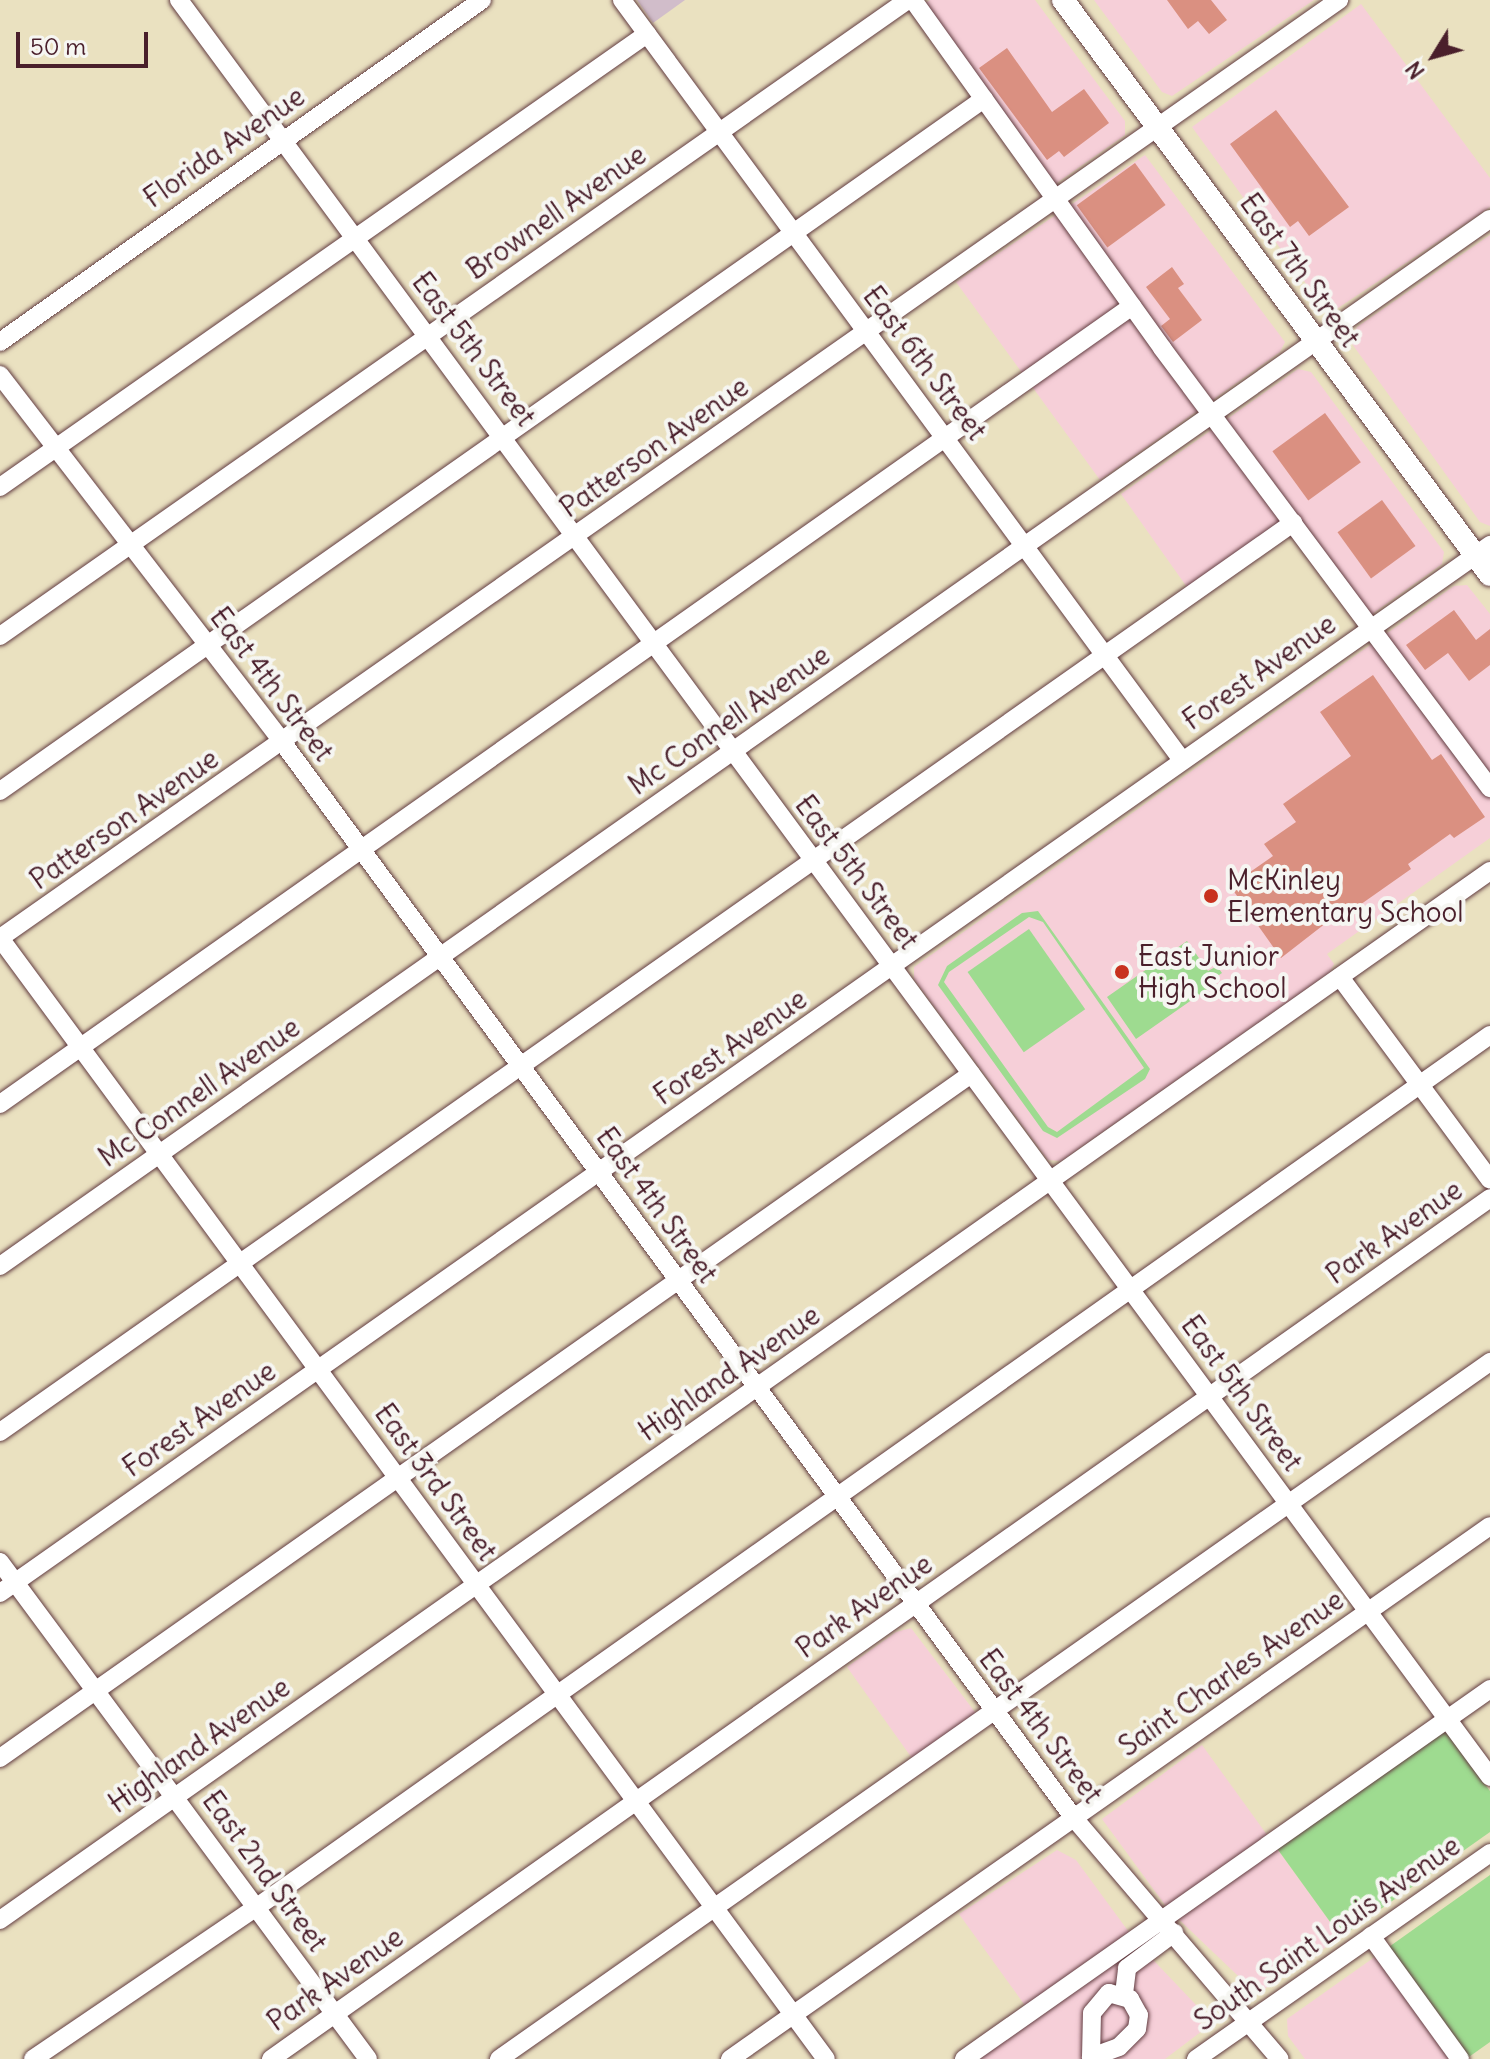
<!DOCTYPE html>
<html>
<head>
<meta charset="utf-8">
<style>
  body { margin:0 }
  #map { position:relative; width:1490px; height:2059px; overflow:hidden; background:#eae1c0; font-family:Delius,sans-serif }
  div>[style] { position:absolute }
  .built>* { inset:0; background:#f6cfd8 }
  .industrial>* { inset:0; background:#d1bdca }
  .green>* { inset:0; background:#9edb90; transform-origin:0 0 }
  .building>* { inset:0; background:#da9081; transform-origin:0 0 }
  .roads { filter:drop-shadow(0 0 2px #623c41) drop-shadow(0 0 2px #623c41) }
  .minor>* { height:18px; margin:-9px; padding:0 9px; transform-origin:9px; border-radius:9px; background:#fff }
  .major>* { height:22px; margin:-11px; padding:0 11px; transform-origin:11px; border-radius:11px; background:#fff }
  .dots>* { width:22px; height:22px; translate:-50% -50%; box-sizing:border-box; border:4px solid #f6f6f2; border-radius:50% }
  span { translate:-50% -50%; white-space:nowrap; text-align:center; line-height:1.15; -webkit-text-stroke:8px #f6f6f2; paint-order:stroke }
  .street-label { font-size:28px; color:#4a1f2b }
  .poi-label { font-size:28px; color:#4a1f2b }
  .left { translate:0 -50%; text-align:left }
  .north { position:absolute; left:1394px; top:16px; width:80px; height:80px; -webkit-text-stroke:6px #f6f6f2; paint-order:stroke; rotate:233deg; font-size:22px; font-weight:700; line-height:32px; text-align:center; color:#4a1f2b }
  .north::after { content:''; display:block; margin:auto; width:28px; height:36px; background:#4a1f2b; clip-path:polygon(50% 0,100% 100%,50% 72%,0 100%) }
  .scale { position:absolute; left:16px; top:32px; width:132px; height:36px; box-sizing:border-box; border:4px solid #4a1f2b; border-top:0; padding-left:10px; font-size:24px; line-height:28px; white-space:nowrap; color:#4a1f2b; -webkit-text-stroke:6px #f6f6f2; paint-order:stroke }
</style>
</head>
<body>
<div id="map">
  <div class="built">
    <i style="clip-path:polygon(930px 0,1035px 0,1125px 121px,1125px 135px,1044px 192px,912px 12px)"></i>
    <i style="clip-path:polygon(1094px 0,1314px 0,1172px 96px,1162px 92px)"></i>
    <i style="clip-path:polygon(1361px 4px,1490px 178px,1490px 207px,1332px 312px,1323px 307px,1192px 127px)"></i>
    <i style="clip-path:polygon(1145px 155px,1285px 342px,1280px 352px,1100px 480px,956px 282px)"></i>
    <i style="clip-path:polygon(1490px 235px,1490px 526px,1480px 522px,1350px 341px,1357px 327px)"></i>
    <i style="clip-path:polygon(1298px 369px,1311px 372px,1444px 552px,1442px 564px,1361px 622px,1287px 521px,1189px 590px,1121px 494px)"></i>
    <i style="clip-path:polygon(1467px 585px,1490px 614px,1490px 838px,1327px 954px,1334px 964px,1330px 972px,1061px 1161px,1048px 1160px,914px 979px,914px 967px,1454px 586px)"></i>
    <i style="clip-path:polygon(911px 1628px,978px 1716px,914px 1761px,847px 1667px,896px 1632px)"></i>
    <i style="clip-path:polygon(1202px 1745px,1341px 1937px,1257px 1994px,1168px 1909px,1102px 1819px)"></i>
    <i style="clip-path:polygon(1057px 1850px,1076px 1860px,1137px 1943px,1198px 2007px,1202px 2031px,1165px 2059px,977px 2059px,1034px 2018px,959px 1914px)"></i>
    <i style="clip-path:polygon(1386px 1949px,1466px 2059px,1305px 2059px,1288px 2036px,1287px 2019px)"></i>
  </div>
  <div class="industrial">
    <i style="clip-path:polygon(637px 0,685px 0,653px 23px)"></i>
  </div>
  <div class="green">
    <i style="clip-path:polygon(evenodd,1038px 911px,1150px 1069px,1145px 1079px,1057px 1138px,1043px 1131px,938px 985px,947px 966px,1022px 913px,1038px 911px,1029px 917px,1043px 922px,1144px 1068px,1057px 1132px,1048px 1127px,944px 982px,949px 972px,1029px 917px)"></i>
    <i style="left:1029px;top:929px;width:98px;height:75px;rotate:55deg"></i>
    <i style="clip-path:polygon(1187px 941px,1208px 971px,1217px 966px,1222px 973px,1213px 979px,1216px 983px,1136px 1039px,1107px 997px)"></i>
    <i style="clip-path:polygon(1444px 1729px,1490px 1791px,1490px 1832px,1341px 1937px,1276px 1847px)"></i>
    <i style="clip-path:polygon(1490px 1875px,1490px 2042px,1466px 2059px,1386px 1949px)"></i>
  </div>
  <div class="building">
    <i style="clip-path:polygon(1167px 0,1211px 0,1227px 20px,1209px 34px,1198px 21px,1188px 29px)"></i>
    <i style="clip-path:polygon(1007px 48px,1052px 112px,1084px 89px,1109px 123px,1064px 157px,1059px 151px,1047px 160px,979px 68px)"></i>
    <i style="clip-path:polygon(1276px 110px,1349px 207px,1309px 236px,1298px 221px,1290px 227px,1230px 144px)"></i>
    <i style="left:1135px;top:163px;width:52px;height:72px;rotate:54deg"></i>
    <i style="clip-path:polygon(1172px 267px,1184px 284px,1178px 288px,1202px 320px,1173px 342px,1161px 326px,1170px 319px,1146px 287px)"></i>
    <i style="left:1325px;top:413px;width:61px;height:65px;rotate:54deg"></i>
    <i style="left:1382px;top:500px;width:57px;height:55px;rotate:54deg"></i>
    <i style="clip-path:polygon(1454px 610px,1476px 640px,1490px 629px,1490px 665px,1469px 681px,1448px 653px,1425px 670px,1406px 645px)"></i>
    <i style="clip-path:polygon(1373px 675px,1432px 760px,1441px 754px,1485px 817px,1454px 838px,1450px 834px,1408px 864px,1411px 869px,1347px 914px,1344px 909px,1281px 958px,1230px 886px,1273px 856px,1264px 844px,1296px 822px,1283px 804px,1351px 756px,1320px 712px)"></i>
  </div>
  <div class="roads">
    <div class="minor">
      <i style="left:179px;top:0;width:2208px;rotate:53.58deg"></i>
      <i style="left:622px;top:0;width:944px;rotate:53.62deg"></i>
      <i style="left:913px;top:0;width:428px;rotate:54.4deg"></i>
      <i style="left:1162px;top:348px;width:549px;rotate:53.3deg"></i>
      <i style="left:0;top:342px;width:591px;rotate:-35.36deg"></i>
      <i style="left:0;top:375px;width:464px;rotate:52.4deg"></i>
      <i style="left:283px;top:743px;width:1333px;rotate:53.66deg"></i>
      <i style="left:1073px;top:1817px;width:318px;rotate:49.5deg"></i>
      <i style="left:0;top:487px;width:790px;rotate:-35deg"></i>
      <i style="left:0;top:636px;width:1109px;rotate:-35.01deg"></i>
      <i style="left:0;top:791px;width:1203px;rotate:-35.12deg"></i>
      <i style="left:0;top:938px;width:1635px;rotate:-35.01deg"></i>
      <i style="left:0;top:938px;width:1392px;rotate:53.62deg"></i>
      <i style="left:1340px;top:977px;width:252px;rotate:53.5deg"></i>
      <i style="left:0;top:1104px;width:1385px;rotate:-35.18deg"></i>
      <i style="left:0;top:1266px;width:1821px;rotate:-35.1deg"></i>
      <i style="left:0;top:1432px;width:1581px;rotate:-35.11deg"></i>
      <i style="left:0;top:1562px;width:618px;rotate:53.48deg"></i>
      <i style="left:0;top:1593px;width:1822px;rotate:-35.12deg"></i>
      <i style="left:0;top:1758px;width:1188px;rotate:-35.16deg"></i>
      <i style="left:0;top:1920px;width:1822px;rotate:-35.15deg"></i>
      <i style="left:1371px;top:1936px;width:152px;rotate:54.1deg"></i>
      <i style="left:1109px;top:1993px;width:22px;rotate:16deg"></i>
      <i style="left:1130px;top:1999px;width:18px;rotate:61deg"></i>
      <i style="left:1139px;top:2015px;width:14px;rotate:98deg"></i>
      <i style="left:1137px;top:2029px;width:25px;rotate:135deg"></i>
      <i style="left:1119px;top:2047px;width:30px;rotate:160deg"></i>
      <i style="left:1091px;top:2057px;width:44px;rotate:-88.7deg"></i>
      <i style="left:1092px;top:2013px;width:26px;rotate:-50deg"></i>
      <i style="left:1124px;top:1994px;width:26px;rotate:-83deg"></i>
      <i style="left:1127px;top:1968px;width:59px;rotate:-36.7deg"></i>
      <i style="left:33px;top:2059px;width:271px;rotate:-34.2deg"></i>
      <i style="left:257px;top:1907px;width:1510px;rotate:-35.27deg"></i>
      <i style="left:271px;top:2059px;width:1492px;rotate:-35.23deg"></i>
      <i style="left:499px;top:2059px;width:1212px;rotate:-35.12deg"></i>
      <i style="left:730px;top:2059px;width:928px;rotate:-35.04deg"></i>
      <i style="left:964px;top:2059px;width:643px;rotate:-35.12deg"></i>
      <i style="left:1196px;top:2059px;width:359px;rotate:-35deg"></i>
    </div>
    <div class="major">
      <i style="left:1063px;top:0;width:716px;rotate:53.4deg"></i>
    </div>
  </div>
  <div class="dots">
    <i style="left:1211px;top:896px;background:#c8321e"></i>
    <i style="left:1122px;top:972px;background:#c8321e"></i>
  </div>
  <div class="street-label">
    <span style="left:224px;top:147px;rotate:-35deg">Florida Avenue</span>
    <span style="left:556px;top:212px;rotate:-35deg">Brownell Avenue</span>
    <span style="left:1300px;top:270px;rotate:54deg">East 7th Street</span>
    <span style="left:474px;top:349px;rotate:53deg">East 5th Street</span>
    <span style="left:925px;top:363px;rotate:53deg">East 6th Street</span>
    <span style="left:654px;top:447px;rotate:-35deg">Patterson Avenue</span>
    <span style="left:1259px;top:672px;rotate:-35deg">Forest Avenue</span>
    <span style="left:272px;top:684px;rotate:53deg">East 4th Street</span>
    <span style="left:729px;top:720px;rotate:-35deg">Mc Connell Avenue</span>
    <span style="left:124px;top:819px;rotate:-35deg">Patterson Avenue</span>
    <span style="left:857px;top:872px;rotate:53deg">East 5th Street</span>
    <span style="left:730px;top:1047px;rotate:-35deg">Forest Avenue</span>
    <span style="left:199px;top:1092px;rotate:-35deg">Mc Connell Avenue</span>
    <span style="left:657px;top:1205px;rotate:54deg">East 4th Street</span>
    <span style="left:1394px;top:1232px;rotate:-35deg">Park Avenue</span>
    <span style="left:729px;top:1373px;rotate:-35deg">Highland Avenue</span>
    <span style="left:1242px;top:1393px;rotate:54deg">East 5th Street</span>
    <span style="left:199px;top:1419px;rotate:-35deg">Forest Avenue</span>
    <span style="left:436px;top:1482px;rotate:54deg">East 3rd Street</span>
    <span style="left:864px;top:1606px;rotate:-35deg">Park Avenue</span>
    <span style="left:1231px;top:1673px;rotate:-35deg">Saint Charles Avenue</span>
    <span style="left:1041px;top:1726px;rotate:53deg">East 4th Street</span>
    <span style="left:199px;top:1745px;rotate:-35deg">Highland Avenue</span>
    <span style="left:265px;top:1871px;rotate:54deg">East 2nd Street</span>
    <span style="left:1327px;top:1933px;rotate:-35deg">South Saint Louis Avenue</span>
    <span style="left:335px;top:1979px;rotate:-35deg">Park Avenue</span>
  </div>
  <div class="poi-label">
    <span class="left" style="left:1227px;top:896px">McKinley<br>Elementary School</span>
    <span class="left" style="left:1138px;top:972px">East Junior<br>High School</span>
  </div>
  <div class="north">N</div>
  <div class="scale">50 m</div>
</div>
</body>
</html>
